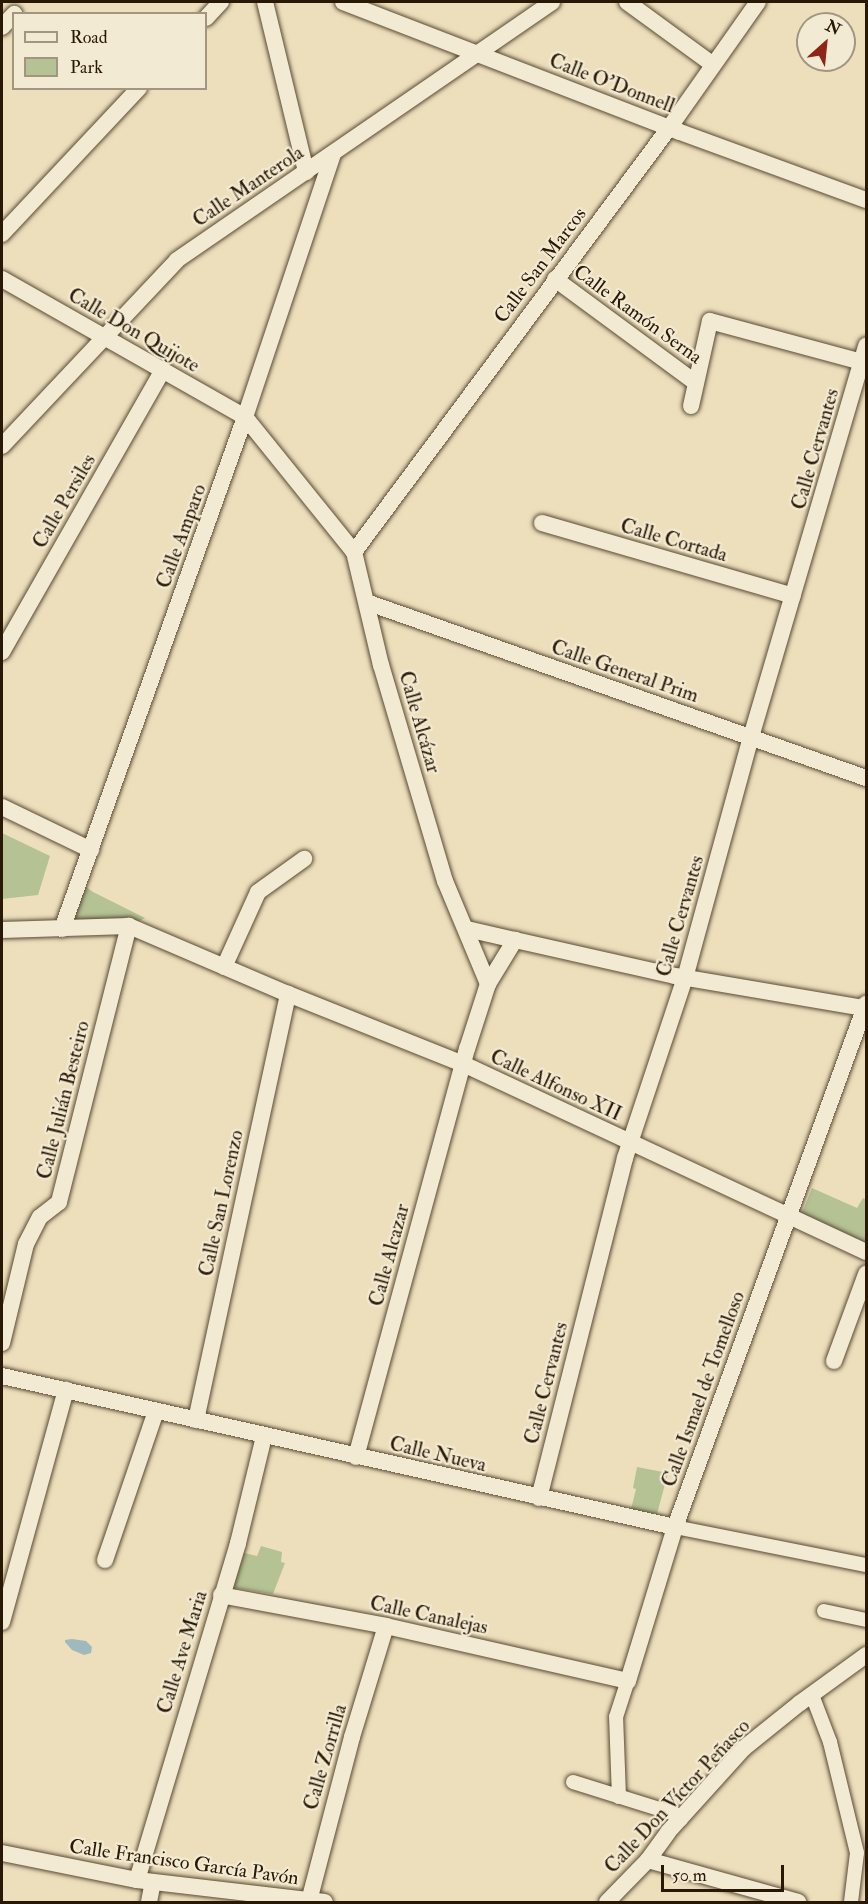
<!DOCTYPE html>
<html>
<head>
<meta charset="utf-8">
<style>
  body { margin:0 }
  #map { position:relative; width:868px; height:1904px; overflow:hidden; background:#eddfbc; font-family:"IM FELL Double Pica",serif }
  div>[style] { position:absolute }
  .green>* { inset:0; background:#b4c294 }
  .water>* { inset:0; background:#9fb9bd }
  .roads { filter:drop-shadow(0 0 2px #594a33) drop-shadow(0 0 2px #594a33) }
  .pedestrian>* { height:14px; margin:-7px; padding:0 7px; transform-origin:7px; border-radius:7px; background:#f3ead3 }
  .minor>* { height:16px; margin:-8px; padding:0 8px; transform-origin:8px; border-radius:8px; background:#f3ead3 }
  span { translate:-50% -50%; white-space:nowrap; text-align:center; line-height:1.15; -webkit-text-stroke:4.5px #f3ead3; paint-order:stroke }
  .street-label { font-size:20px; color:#281805 }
  .frame { position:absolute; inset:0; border:3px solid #281805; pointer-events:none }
  .legend { position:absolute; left:12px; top:12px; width:195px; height:78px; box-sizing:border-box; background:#f3ead3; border:2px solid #a29681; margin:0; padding:8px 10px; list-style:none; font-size:18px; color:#281805 }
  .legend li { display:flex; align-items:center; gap:12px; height:30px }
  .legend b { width:30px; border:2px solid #a29681 }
  .north { position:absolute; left:796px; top:12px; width:60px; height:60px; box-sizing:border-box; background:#f3ead3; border:2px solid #a29681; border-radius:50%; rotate:27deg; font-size:16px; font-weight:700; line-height:24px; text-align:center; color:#281805 }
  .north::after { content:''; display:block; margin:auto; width:21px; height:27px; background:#8f2418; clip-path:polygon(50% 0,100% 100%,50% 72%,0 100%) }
  .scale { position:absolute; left:661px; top:1865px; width:123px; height:27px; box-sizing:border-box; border:3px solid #281805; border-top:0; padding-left:8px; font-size:18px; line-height:21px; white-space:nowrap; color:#281805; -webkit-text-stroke:4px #f3ead3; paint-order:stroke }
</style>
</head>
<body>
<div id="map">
  <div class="green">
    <i style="clip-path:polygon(2px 833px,50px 856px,38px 895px,2px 899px)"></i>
    <i style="clip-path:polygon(85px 886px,93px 892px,145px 918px,129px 926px,62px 929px)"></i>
    <i style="clip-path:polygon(812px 1188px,857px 1208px,863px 1198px,866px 1200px,866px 1243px,802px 1213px)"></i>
    <i style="clip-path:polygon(637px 1467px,668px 1473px,657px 1514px,631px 1509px,636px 1489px,633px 1488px)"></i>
    <i style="clip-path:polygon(261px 1546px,282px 1552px,281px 1562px,285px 1563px,273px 1594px,236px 1588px,234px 1584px,244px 1553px,257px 1556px)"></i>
  </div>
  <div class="water">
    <i style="clip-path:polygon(72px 1639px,86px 1641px,92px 1647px,91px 1653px,84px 1655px,72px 1650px,65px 1642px,65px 1640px)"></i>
  </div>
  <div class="roads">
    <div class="pedestrian">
      <i style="left:675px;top:1527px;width:195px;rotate:11.3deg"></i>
      <i style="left:824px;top:1611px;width:43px;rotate:12.1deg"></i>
      <i style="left:812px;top:1695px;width:50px;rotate:69deg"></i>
      <i style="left:830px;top:1742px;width:114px;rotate:76.3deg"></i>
      <i style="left:857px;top:1853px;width:49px;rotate:97deg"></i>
      <i style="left:573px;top:1782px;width:107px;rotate:17.4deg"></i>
      <i style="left:675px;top:1814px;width:8px;rotate:40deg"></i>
      <i style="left:619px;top:1797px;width:80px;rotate:-92.1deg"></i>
      <i style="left:616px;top:1717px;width:38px;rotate:-72deg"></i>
    </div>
    <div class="minor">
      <i style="left:265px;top:2px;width:175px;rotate:76.4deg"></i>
      <i style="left:343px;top:2px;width:361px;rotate:21.1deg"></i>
      <i style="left:680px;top:132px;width:198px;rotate:20.1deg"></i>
      <i style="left:627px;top:2px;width:105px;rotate:36.1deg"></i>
      <i style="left:206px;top:18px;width:22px;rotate:-47deg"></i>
      <i style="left:2px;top:27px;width:18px;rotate:-47deg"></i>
      <i style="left:2px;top:234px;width:200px;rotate:-46.8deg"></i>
      <i style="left:2px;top:279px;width:279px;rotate:29.6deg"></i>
      <i style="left:245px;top:417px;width:174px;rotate:51.1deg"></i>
      <i style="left:354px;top:552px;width:116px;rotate:76.6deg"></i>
      <i style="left:381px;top:665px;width:225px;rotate:73.5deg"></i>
      <i style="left:445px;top:881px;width:112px;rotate:67.3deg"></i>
      <i style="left:555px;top:279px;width:175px;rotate:36.4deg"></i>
      <i style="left:691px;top:406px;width:87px;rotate:-77.4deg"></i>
      <i style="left:710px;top:321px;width:157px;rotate:15.1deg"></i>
      <i style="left:2px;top:446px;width:255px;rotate:-46.7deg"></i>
      <i style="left:177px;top:260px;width:455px;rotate:-34.5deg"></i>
      <i style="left:542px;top:523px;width:261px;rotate:16.2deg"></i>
      <i style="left:354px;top:552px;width:528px;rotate:-53.39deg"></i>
      <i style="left:669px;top:128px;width:154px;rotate:-54.8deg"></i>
      <i style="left:369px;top:603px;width:527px;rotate:19.4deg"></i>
      <i style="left:2px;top:652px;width:325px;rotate:-60.3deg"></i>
      <i style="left:2px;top:807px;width:99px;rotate:25.8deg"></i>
      <i style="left:62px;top:929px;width:544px;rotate:-70.33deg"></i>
      <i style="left:245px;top:417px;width:277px;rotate:-71.5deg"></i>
      <i style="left:467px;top:929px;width:49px;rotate:12.9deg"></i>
      <i style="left:2px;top:930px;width:127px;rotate:-1.8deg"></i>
      <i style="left:129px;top:926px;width:173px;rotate:23.2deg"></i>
      <i style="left:288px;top:994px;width:188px;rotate:21.8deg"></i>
      <i style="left:463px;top:1064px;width:445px;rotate:25deg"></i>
      <i style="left:224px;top:967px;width:82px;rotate:-65.6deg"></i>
      <i style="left:258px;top:892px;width:57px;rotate:-35.7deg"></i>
      <i style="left:2px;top:1343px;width:102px;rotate:-76.4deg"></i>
      <i style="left:26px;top:1244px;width:30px;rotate:-63deg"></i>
      <i style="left:40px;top:1217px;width:24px;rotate:-38deg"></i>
      <i style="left:59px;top:1202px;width:285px;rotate:-75.8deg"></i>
      <i style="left:834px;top:1361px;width:93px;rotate:-69.8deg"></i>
      <i style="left:2px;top:1376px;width:690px;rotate:12.65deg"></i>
      <i style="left:196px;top:1420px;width:436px;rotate:-77.8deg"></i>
      <i style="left:356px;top:1457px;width:423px;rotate:-74.8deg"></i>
      <i style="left:467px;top:1049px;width:68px;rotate:-72.1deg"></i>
      <i style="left:488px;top:984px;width:52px;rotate:-58.5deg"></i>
      <i style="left:515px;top:940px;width:164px;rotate:12.7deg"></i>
      <i style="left:675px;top:976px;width:193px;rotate:9.6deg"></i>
      <i style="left:539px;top:1498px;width:351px;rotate:-75.8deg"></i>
      <i style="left:625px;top:1158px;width:190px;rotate:-71.6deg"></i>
      <i style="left:685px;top:978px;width:250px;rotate:-74.7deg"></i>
      <i style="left:751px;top:737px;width:408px;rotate:-73.6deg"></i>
      <i style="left:105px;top:1560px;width:157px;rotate:-71.1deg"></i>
      <i style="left:221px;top:1595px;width:168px;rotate:10.6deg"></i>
      <i style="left:386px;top:1626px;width:248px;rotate:12.8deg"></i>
      <i style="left:628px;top:1681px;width:161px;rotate:-73deg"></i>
      <i style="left:675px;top:1527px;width:557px;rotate:-69.94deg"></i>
      <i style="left:2px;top:1622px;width:241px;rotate:-74.6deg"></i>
      <i style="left:2px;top:1853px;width:138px;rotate:11.3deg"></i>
      <i style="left:137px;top:1880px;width:189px;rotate:6.7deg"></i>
      <i style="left:648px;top:1860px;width:156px;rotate:15.6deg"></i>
      <i style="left:137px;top:1880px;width:352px;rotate:-73.3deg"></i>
      <i style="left:238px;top:1543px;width:110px;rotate:-76.3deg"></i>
      <i style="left:309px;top:1901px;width:170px;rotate:-75.3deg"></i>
      <i style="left:352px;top:1737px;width:116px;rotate:-73deg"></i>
      <i style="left:149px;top:1902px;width:20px;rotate:-79deg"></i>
      <i style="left:607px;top:1902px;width:59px;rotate:-45.7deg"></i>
      <i style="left:648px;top:1860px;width:34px;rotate:-54deg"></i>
      <i style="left:668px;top:1832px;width:113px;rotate:-47.9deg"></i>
      <i style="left:744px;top:1748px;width:72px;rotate:-38.8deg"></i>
      <i style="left:800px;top:1703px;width:82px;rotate:-36deg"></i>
    </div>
  </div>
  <div class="street-label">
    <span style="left:612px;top:83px;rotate:21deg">Calle O'Donnell</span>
    <span style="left:248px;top:186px;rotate:-34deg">Calle Manterola</span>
    <span style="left:540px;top:265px;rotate:-53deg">Calle San Marcos</span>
    <span style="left:638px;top:314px;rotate:36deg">Calle Ramón Serna</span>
    <span style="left:134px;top:330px;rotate:30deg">Calle Don Quijote</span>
    <span style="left:815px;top:449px;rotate:-74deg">Calle Cervantes</span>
    <span style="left:64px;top:501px;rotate:-60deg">Calle Persiles</span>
    <span style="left:181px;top:536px;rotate:-70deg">Calle Amparo</span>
    <span style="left:674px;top:540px;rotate:16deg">Calle Cortada</span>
    <span style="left:625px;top:671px;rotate:19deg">Calle General Prim</span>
    <span style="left:420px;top:722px;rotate:74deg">Calle Alcázar</span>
    <span style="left:680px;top:916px;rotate:-74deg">Calle Cervantes</span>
    <span style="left:556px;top:1085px;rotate:25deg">Calle Alfonso XII</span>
    <span style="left:63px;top:1100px;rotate:-76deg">Calle Julián Besteiro</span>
    <span style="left:221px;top:1203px;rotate:-78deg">Calle San Lorenzo</span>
    <span style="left:389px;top:1255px;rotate:-75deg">Calle Alcazar</span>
    <span style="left:546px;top:1383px;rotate:-76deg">Calle Cervantes</span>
    <span style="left:703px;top:1389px;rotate:-70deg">Calle Ismael de Tomelloso</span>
    <span style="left:438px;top:1454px;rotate:13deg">Calle Nueva</span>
    <span style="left:429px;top:1615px;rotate:12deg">Calle Canalejas</span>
    <span style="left:182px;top:1652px;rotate:-73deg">Calle Ave Maria</span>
    <span style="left:325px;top:1757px;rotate:-74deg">Calle Zorrilla</span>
    <span style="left:677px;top:1796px;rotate:-47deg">Calle Don Víctor Peñasco</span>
    <span style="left:184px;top:1862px;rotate:8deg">Calle Francisco García Pavón</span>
  </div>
  <div class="frame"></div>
  <ul class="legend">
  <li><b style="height:8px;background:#f3ead3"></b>Road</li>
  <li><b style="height:16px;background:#b4c294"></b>Park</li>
  </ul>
  <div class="north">N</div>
  <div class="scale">50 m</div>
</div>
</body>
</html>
